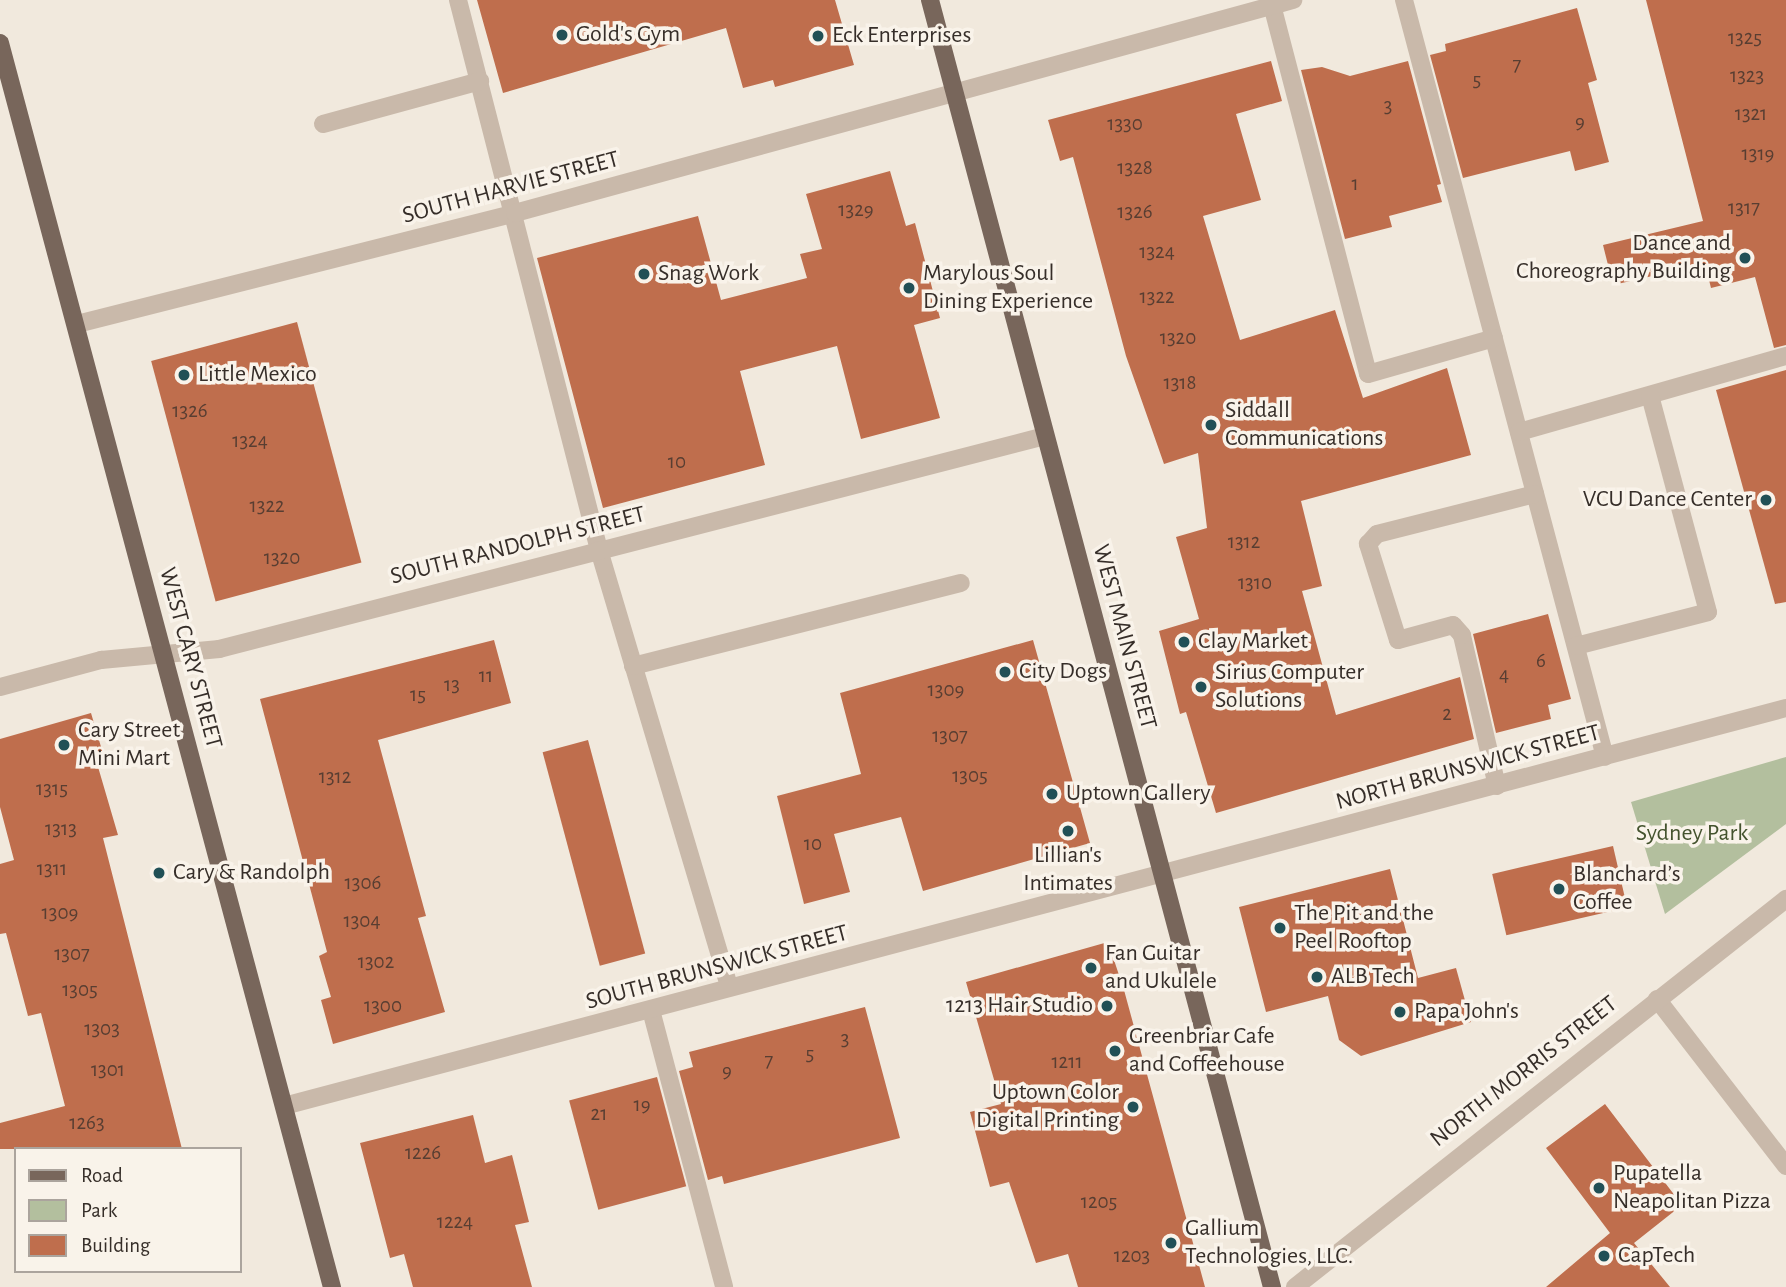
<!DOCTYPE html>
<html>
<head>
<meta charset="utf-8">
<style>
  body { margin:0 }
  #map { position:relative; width:1786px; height:1287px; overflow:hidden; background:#f1e9dd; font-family:"Alegreya Sans",sans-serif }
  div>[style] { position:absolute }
  .green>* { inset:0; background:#b3bf9e }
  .building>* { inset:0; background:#bf6e4d; transform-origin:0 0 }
  .minor>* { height:18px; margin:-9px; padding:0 9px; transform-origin:9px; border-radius:9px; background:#c9b9aa }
  .major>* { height:18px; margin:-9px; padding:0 9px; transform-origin:9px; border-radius:9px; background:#78665b }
  .dots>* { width:19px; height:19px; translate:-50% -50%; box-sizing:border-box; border:4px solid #f9f3ea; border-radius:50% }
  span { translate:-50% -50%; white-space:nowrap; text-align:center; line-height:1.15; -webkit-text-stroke:7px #f9f3ea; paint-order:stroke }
  .number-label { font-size:21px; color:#583e32 }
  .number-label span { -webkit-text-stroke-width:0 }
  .poi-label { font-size:24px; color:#362e29 }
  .left { translate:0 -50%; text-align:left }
  .right { translate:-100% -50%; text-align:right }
  .street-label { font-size:24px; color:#362e29 }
  .park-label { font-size:24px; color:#44532e }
  .legend { position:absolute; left:14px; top:1147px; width:228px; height:126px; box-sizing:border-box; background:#f9f3ea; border:2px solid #aba49d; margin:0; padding:9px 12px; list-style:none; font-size:21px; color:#362e29 }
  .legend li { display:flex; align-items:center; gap:14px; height:35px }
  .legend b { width:35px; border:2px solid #aba49d }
</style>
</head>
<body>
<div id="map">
  <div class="green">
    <i style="clip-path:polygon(1786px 757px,1786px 824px,1665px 914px,1631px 802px)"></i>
  </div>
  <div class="building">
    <i style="clip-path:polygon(477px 0,835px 0,854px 65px,775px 87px,773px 80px,743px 88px,726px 28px,503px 93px)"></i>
    <i style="clip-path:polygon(1646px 0,1786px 0,1786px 345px,1774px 348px,1755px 277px,1711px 288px,1705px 264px,1613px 285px,1603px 245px,1703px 221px)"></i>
    <i style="clip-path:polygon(1577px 8px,1597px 80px,1588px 83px,1609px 162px,1575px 171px,1570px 151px,1463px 178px,1430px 55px,1446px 51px,1445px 44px)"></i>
    <i style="clip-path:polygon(1271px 61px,1282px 101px,1236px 114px,1261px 200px,1203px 216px,1240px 340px,1335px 310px,1363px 398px,1447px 368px,1471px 455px,1301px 501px,1322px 586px,1302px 591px,1336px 715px,1460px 677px,1474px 739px,1216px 813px,1186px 712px,1180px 714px,1159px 631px,1199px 619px,1176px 537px,1207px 528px,1198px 453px,1164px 464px,1126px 356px,1073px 157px,1060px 161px,1048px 120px)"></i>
    <i style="clip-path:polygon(1408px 61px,1441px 184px,1437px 185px,1442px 202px,1389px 216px,1392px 227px,1345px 239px,1301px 70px,1322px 67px,1350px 76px)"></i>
    <i style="clip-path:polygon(890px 171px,906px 226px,915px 223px,940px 318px,914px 325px,940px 418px,861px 439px,837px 346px,740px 371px,765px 465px,603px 508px,537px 258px,698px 216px,721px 300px,807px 278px,800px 254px,822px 249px,806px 194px)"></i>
    <i style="left:297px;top:322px;width:249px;height:151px;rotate:75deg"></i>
    <i style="clip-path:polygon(1786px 370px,1786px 602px,1775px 604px,1716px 390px)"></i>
    <i style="clip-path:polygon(1548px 614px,1571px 699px,1548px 705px,1551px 719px,1496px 733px,1473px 634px)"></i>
    <i style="clip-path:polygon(494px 640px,511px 703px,378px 740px,426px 916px,418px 918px,445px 1012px,333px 1044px,321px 1000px,331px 997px,319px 956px,327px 952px,260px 699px)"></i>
    <i style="clip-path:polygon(1033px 640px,1090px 843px,923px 891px,901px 817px,834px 834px,850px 892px,804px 904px,777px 796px,861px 774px,840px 693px)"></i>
    <i style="clip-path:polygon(91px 713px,104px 757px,96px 760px,118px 835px,103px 838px,182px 1149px,0 1149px,0 1123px,65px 1106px,41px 1013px,28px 1016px,6px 933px,0 934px,0 864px,14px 860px,0 807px,0 739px)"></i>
    <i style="left:588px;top:740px;width:221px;height:47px;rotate:75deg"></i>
    <i style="left:1613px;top:846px;width:63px;height:124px;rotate:77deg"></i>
    <i style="clip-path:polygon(1390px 869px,1418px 978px,1456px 968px,1471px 1022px,1361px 1056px,1339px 1040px,1328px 996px,1266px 1012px,1239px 907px)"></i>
    <i style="clip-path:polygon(1108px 942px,1124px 990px,1205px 1287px,1078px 1287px,1068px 1254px,1036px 1263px,1009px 1182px,990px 1187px,970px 1112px,1001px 1104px,966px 982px)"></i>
    <i style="clip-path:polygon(865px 1007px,900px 1138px,724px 1184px,722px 1176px,708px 1180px,679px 1071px,693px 1067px,689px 1052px)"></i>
    <i style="left:657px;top:1077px;width:113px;height:91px;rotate:75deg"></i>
    <i style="clip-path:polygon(1605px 1104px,1682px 1205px,1634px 1243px,1670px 1287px,1546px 1287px,1610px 1233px,1546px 1148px)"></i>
    <i style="clip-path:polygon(473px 1115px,485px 1163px,512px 1155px,529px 1222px,515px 1225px,532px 1287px,413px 1287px,404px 1254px,390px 1258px,360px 1143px)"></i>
  </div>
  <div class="minor">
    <i style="left:458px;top:0;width:568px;rotate:75.62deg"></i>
    <i style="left:599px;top:550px;width:456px;rotate:73.4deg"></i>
    <i style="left:1404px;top:0;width:783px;rotate:75.13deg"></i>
    <i style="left:1272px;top:5px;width:381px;rotate:75.4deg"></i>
    <i style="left:1368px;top:374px;width:131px;rotate:-15.9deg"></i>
    <i style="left:323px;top:124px;width:163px;rotate:-15.3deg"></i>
    <i style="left:77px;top:324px;width:452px;rotate:-14.2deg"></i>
    <i style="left:515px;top:213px;width:807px;rotate:-15.31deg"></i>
    <i style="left:1519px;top:432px;width:278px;rotate:-15.9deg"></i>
    <i style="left:1576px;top:646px;width:136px;rotate:-14.4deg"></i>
    <i style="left:1708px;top:612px;width:224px;rotate:-105deg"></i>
    <i style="left:633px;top:666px;width:338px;rotate:-14.2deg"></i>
    <i style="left:0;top:687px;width:105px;rotate:-15deg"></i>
    <i style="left:101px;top:660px;width:119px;rotate:-5.3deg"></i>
    <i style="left:219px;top:649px;width:853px;rotate:-14.46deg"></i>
    <i style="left:1497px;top:786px;width:155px;rotate:-103.1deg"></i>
    <i style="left:1462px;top:635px;width:13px;rotate:-132deg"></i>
    <i style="left:1453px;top:625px;width:57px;rotate:164.7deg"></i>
    <i style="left:1398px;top:640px;width:101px;rotate:-107.4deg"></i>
    <i style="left:1368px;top:544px;width:13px;rotate:-48deg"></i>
    <i style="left:1377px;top:534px;width:163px;rotate:-14.2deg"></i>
    <i style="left:1657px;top:999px;width:211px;rotate:52.3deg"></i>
    <i style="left:651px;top:1010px;width:286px;rotate:75.2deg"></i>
    <i style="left:284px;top:1106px;width:1554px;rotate:-14.84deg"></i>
    <i style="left:1295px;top:1287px;width:626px;rotate:-38.32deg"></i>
  </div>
  <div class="major">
    <i style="left:930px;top:0;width:1332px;rotate:75.12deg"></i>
    <i style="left:0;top:43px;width:1288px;rotate:75.06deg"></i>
  </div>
  <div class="dots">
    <i style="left:562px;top:35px;background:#215056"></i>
    <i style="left:818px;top:36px;background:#215056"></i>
    <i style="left:1745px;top:258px;background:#215056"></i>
    <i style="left:644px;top:274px;background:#215056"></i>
    <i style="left:909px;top:288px;background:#215056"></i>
    <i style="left:184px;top:375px;background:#215056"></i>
    <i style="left:1211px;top:425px;background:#215056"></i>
    <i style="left:1766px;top:500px;background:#215056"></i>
    <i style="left:1184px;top:642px;background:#215056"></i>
    <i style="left:1005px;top:672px;background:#215056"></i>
    <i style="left:1201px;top:687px;background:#215056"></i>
    <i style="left:64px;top:745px;background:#215056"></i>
    <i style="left:1052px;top:794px;background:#215056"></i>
    <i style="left:1068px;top:831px;background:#215056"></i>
    <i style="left:159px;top:873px;background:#215056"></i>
    <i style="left:1559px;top:889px;background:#215056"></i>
    <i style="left:1280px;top:928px;background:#215056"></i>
    <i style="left:1091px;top:968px;background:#215056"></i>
    <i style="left:1317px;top:977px;background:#215056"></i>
    <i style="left:1107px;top:1006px;background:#215056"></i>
    <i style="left:1400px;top:1012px;background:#215056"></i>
    <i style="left:1115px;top:1051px;background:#215056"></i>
    <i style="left:1133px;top:1107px;background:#215056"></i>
    <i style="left:1599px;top:1188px;background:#215056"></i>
    <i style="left:1171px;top:1243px;background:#215056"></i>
    <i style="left:1604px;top:1256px;background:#215056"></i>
  </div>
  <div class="number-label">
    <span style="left:1745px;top:38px">1325</span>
    <span style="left:1517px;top:65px">7</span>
    <span style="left:1747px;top:76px">1323</span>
    <span style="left:1477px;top:80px">5</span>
    <span style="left:1388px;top:106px">3</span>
    <span style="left:1751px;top:114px">1321</span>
    <span style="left:1580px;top:122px">9</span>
    <span style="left:1125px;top:124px">1330</span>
    <span style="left:1758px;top:154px">1319</span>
    <span style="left:1135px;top:168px">1328</span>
    <span style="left:1355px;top:184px">1</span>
    <span style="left:1744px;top:208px">1317</span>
    <span style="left:856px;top:210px">1329</span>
    <span style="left:1135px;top:212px">1326</span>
    <span style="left:1157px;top:252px">1324</span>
    <span style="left:1157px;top:297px">1322</span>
    <span style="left:1178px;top:338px">1320</span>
    <span style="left:1180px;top:383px">1318</span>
    <span style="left:190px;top:411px">1326</span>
    <span style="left:250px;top:441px">1324</span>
    <span style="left:677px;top:462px">10</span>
    <span style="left:267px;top:506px">1322</span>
    <span style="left:1244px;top:542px">1312</span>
    <span style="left:282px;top:558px">1320</span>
    <span style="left:1255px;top:583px">1310</span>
    <span style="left:1541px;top:661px">6</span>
    <span style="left:1504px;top:675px">4</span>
    <span style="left:486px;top:676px">11</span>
    <span style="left:452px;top:685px">13</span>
    <span style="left:946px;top:690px">1309</span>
    <span style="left:418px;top:695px">15</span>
    <span style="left:1447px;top:714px">2</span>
    <span style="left:950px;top:736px">1307</span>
    <span style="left:970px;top:776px">1305</span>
    <span style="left:335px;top:777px">1312</span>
    <span style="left:52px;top:789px">1315</span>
    <span style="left:61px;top:829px">1313</span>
    <span style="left:813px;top:844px">10</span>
    <span style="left:52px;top:869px">1311</span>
    <span style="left:363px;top:883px">1306</span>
    <span style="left:60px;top:913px">1309</span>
    <span style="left:362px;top:921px">1304</span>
    <span style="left:72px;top:954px">1307</span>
    <span style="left:376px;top:962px">1302</span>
    <span style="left:80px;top:990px">1305</span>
    <span style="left:383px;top:1006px">1300</span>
    <span style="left:102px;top:1029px">1303</span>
    <span style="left:845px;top:1039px">3</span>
    <span style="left:810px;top:1054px">5</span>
    <span style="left:769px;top:1061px">7</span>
    <span style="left:1067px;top:1062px">1211</span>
    <span style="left:108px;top:1070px">1301</span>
    <span style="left:727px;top:1071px">9</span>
    <span style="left:642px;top:1105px">19</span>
    <span style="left:599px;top:1114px">21</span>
    <span style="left:87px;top:1123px">1263</span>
    <span style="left:423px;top:1153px">1226</span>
    <span style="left:1099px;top:1202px">1205</span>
    <span style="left:455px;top:1222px">1224</span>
    <span style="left:1132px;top:1256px">1203</span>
  </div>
  <div class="poi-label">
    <span class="left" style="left:576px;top:35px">Gold's Gym</span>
    <span class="left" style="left:832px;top:36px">Eck Enterprises</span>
    <span class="right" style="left:1731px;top:258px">Dance and<br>Choreography Building</span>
    <span class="left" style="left:658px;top:274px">Snag Work</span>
    <span class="left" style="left:923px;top:288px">Marylous Soul<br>Dining Experience</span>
    <span class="left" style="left:198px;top:375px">Little Mexico</span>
    <span class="left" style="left:1225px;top:425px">Siddall<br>Communications</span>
    <span class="right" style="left:1752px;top:500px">VCU Dance Center</span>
    <span class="left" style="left:1198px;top:642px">Clay Market</span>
    <span class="left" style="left:1019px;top:672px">City Dogs</span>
    <span class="left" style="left:1215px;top:687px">Sirius Computer<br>Solutions</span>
    <span class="left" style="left:78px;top:745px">Cary Street<br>Mini Mart</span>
    <span class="left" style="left:1066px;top:794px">Uptown Gallery</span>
    <span style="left:1068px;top:870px">Lillian's<br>Intimates</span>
    <span class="left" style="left:173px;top:873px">Cary &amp; Randolph</span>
    <span class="left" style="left:1573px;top:889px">Blanchard’s<br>Coffee</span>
    <span class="left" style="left:1294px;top:928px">The Pit and the<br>Peel Rooftop</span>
    <span class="left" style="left:1105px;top:968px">Fan Guitar<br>and Ukulele</span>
    <span class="left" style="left:1331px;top:977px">ALB Tech</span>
    <span class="right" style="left:1093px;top:1006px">1213 Hair Studio</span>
    <span class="left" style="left:1414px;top:1012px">Papa John's</span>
    <span class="left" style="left:1129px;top:1051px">Greenbriar Cafe<br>and Coffeehouse</span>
    <span class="right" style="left:1119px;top:1107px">Uptown Color<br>Digital Printing</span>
    <span class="left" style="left:1613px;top:1188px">Pupatella<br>Neapolitan Pizza</span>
    <span class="left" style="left:1185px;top:1243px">Gallium<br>Technologies, LLC.</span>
    <span class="left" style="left:1618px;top:1256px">CapTech</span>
  </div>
  <div class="street-label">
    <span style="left:511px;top:188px;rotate:-15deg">SOUTH HARVIE STREET</span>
    <span style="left:518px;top:546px;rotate:-14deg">SOUTH RANDOLPH STREET</span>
    <span style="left:1124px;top:637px;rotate:75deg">WEST MAIN STREET</span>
    <span style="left:190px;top:658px;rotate:75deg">WEST CARY STREET</span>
    <span style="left:1468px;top:768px;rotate:-15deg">NORTH BRUNSWICK STREET</span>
    <span style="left:717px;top:968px;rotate:-15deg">SOUTH BRUNSWICK STREET</span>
    <span style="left:1524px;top:1072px;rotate:-38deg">NORTH MORRIS STREET</span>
  </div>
  <div class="park-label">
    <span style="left:1692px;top:834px">Sydney Park</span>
  </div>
  <ul class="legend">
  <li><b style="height:9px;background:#78665b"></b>Road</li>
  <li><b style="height:19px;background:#b3bf9e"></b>Park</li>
  <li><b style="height:19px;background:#bf6e4d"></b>Building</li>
  </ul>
</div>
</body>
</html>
